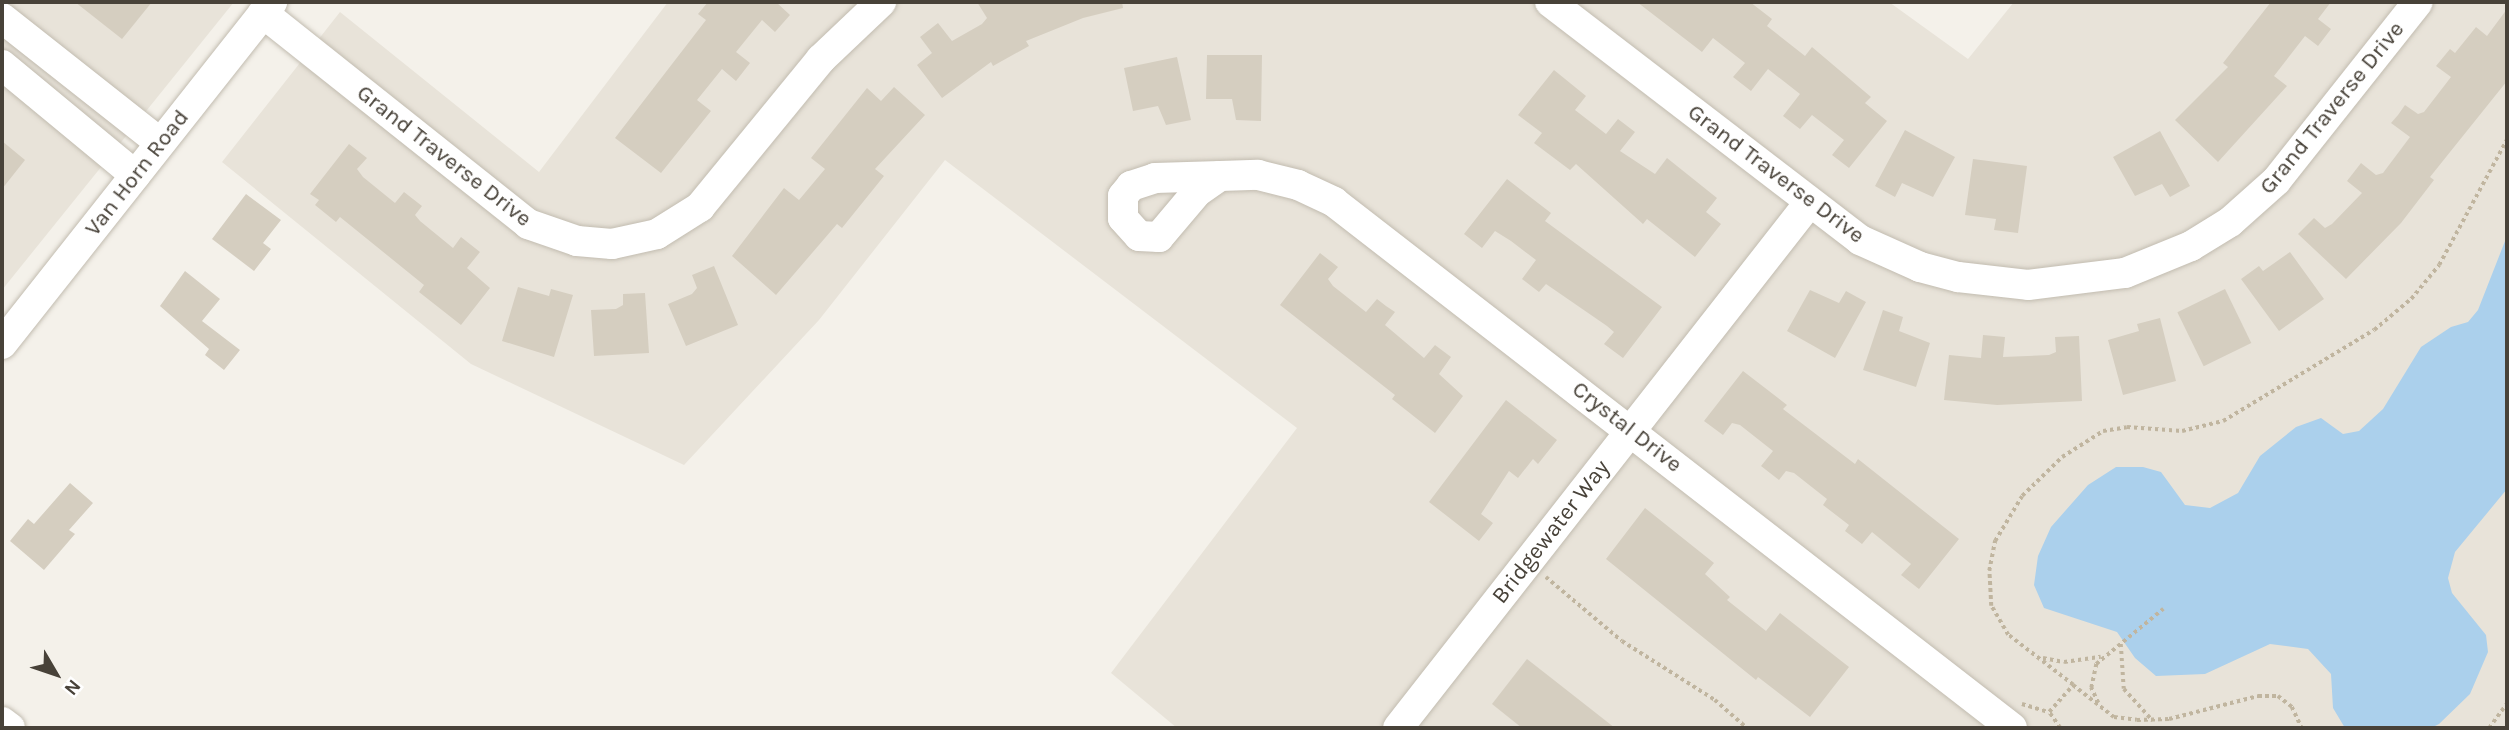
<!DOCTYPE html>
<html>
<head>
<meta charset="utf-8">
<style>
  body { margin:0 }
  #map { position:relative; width:2509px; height:730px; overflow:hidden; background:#f4f1ea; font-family:Karla,sans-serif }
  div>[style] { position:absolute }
  .residential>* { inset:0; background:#e8e3d9 }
  .water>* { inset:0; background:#abd0ec }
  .building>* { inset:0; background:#d5cec0; transform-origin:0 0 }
  .path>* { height:3.5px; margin-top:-1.75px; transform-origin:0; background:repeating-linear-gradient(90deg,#c0b59f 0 3.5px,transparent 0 7px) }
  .roads { filter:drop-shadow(0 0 2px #c2bcb0) drop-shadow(0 0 2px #c2bcb0) }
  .minor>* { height:30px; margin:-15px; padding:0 15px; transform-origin:15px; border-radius:15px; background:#fff }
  span { translate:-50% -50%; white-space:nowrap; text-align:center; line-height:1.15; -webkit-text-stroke:5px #fff; paint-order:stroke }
  .street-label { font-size:23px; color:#484239 }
  .frame { position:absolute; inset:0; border:4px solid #484239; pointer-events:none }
  .north { position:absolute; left:21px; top:639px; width:70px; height:70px; -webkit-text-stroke:5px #fff; paint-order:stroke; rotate:129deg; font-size:19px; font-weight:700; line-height:28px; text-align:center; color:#484239 }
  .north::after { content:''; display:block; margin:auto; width:24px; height:32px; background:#484239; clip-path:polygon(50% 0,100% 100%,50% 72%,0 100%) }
</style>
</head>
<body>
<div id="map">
  <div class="residential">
    <i style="clip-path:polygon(2px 2px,234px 2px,2px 290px)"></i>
    <i style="clip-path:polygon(668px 2px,1889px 2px,1968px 59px,2014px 2px,2507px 2px,2507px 728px,1177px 728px,1111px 673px,1297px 428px,945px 160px,819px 320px,684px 465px,471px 364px,222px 162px,340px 12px,539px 172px)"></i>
  </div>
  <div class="water">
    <i style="clip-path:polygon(2507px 236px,2507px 489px,2455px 552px,2448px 578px,2452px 593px,2486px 635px,2488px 652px,2470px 694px,2439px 724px,2431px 728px,2345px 728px,2333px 708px,2331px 674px,2308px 649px,2270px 644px,2205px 674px,2156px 676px,2135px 658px,2117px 632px,2044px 608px,2034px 585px,2038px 556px,2051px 527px,2088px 485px,2116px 467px,2143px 467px,2161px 472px,2185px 505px,2210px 508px,2238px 493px,2260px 456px,2296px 427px,2321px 418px,2343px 434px,2359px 431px,2383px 409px,2421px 347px,2451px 327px,2468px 322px,2478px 310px)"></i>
  </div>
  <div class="building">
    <i style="clip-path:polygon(75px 2px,152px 2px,122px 39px)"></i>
    <i style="clip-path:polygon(708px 2px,776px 2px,790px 15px,775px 32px,762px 20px,736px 52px,750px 63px,736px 81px,722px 69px,697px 100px,711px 111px,661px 173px,615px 138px,706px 20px,698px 14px)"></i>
    <i style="clip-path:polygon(977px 2px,1122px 2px,1123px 8px,1083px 18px,1026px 41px,1029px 46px,993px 66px,991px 62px,942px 98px,917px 65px,932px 53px,920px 37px,938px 23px,952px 41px,982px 24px,987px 18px)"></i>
    <i style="clip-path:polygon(1637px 2px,1750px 2px,1772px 19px,1767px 26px,1805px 56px,1812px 47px,1871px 97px,1865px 103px,1887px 121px,1849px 168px,1832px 155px,1844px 140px,1812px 115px,1800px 129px,1783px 116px,1800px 94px,1768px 69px,1751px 91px,1733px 77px,1745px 63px,1713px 38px,1702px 52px)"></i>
    <i style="clip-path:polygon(2271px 2px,2331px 2px,2318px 19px,2331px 29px,2318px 46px,2305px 36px,2274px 76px,2287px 86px,2218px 162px,2175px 120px,2228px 67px,2223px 63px)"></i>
    <i style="clip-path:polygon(2507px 9px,2507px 81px,2430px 177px,2434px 180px,2401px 223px,2346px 279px,2298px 234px,2314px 218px,2325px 228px,2332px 224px,2362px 193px,2347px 181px,2361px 163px,2376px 175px,2383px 173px,2410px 137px,2391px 123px,2398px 115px,2405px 105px,2418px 114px,2424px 112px,2451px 77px,2436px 66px,2450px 49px,2455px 53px,2476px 27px,2487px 36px)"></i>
    <i style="clip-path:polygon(1207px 55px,1262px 55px,1261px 121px,1236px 120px,1232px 99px,1206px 99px)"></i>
    <i style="clip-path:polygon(1177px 57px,1191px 120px,1166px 125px,1158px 106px,1133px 111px,1124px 68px)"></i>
    <i style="clip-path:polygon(1554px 70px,1586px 96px,1575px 110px,1606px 134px,1618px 119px,1635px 132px,1620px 151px,1655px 174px,1667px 158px,1717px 198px,1706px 212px,1721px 224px,1695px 257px,1647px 219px,1643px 224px,1576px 164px,1570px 170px,1534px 143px,1542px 133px,1518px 115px)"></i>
    <i style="clip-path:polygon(894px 87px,925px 115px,875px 169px,884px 176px,842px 228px,837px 224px,776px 295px,732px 256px,784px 188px,799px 200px,825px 169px,811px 158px,867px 88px,881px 101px)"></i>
    <i style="clip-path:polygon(1905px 130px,1955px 157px,1933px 197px,1902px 183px,1895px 197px,1875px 186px)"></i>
    <i style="clip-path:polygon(2160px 131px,2190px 186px,2170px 197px,2162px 184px,2135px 196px,2113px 157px)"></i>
    <i style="clip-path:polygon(2px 141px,25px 160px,2px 189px)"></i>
    <i style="clip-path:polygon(349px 144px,367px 158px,357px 169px,363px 177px,395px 203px,404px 192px,422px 206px,415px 215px,420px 221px,453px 248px,461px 237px,480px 252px,467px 268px,490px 288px,461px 325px,419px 292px,424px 285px,340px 217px,336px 222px,315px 205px,319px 200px,310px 194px)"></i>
    <i style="clip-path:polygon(1973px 159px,2027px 166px,2018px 233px,1994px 230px,1996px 219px,1965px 215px)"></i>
    <i style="clip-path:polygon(1507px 179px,1551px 213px,1545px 221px,1662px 307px,1623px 358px,1604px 344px,1614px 332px,1607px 326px,1546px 284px,1539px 292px,1522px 279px,1536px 260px,1511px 241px,1495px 231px,1482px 248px,1464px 234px)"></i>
    <i style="clip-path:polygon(246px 194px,281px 220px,263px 243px,271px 249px,254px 271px,212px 239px)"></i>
    <i style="clip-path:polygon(2290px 252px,2324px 299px,2279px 331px,2241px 279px,2259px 266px,2263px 271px)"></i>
    <i style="clip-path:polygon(1320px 253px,1338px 267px,1328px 279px,1333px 286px,1366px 312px,1377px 299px,1386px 306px,1395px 312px,1385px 325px,1424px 358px,1435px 345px,1451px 357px,1439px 374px,1463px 396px,1435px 433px,1392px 399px,1395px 395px,1280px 305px)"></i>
    <i style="clip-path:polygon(714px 266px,738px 325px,686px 346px,668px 304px,692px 294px,697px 288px,692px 275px)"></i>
    <i style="clip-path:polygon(185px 271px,220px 299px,202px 321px,240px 350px,224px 370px,205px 355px,209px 349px,160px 306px)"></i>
    <i style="clip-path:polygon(518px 287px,549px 296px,551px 289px,573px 295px,554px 357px,502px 341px)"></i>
    <i style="left:2225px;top:289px;width:60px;height:53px;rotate:64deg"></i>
    <i style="clip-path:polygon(1810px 290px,1839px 303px,1846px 291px,1866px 302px,1835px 358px,1787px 331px)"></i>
    <i style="clip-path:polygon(645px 293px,649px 353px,594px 356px,591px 310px,616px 309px,623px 305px,623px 294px)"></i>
    <i style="clip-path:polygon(1883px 310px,1903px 317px,1899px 331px,1930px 343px,1916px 387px,1863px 370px)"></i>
    <i style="clip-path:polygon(2160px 318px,2176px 381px,2123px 395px,2108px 340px,2139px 331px,2137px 324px)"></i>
    <i style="clip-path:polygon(1983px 335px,2005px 337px,2003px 357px,2049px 355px,2056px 352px,2055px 337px,2079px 336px,2082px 401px,1997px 405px,1944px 400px,1949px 355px,1981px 358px)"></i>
    <i style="clip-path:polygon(1743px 371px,1787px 405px,1783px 409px,1855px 464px,1858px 459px,1959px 539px,1919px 589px,1901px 575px,1911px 564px,1872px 532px,1862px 544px,1845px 531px,1849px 525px,1823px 505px,1827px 499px,1794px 473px,1786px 471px,1779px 480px,1761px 466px,1773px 451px,1740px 425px,1732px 423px,1723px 435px,1704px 421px)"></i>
    <i style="clip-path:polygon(1506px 400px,1557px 440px,1538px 464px,1533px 459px,1518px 478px,1509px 471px,1481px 514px,1493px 523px,1479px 541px,1429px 502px)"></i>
    <i style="clip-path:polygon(70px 483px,93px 503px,69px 530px,75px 534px,44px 570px,10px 541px,28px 519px,34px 524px)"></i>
    <i style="clip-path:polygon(1645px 508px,1714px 563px,1705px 574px,1730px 597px,1727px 600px,1766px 631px,1780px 613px,1849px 667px,1810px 717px,1758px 677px,1756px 680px,1606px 559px)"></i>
    <i style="clip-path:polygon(1527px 659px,1550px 677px,1615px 728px,1522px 728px,1492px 704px)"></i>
  </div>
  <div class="path">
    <i style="left:1546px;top:577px;width:99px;rotate:40.1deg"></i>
    <i style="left:1622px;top:641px;width:110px;rotate:32.4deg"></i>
    <i style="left:1715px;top:700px;width:43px;rotate:41.2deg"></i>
    <i style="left:2121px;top:644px;width:45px;rotate:86.2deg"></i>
    <i style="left:2124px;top:689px;width:43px;rotate:47.8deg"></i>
    <i style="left:2043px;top:658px;width:21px;rotate:11deg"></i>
    <i style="left:2064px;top:662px;width:37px;rotate:-8deg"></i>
    <i style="left:2073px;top:685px;width:82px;rotate:-142.4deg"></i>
    <i style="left:2008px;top:635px;width:34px;rotate:-120deg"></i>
    <i style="left:1991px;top:606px;width:35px;rotate:-93deg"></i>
    <i style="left:1989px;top:571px;width:31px;rotate:-79deg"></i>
    <i style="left:1995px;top:541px;width:52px;rotate:-59deg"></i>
    <i style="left:2022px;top:496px;width:56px;rotate:-44.3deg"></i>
    <i style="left:2062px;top:457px;width:49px;rotate:-32.4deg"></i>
    <i style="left:2103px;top:431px;width:24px;rotate:-9deg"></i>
    <i style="left:2127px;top:427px;width:55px;rotate:4.2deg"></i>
    <i style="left:2182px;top:431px;width:42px;rotate:-13.7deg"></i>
    <i style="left:2223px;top:421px;width:176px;rotate:-31.1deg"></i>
    <i style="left:2374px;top:330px;width:48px;rotate:-40deg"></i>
    <i style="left:2411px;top:299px;width:44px;rotate:-50.5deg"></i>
    <i style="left:2439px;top:265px;width:143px;rotate:-61.6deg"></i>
    <i style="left:2098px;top:703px;width:17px;rotate:-115deg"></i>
    <i style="left:2091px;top:688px;width:25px;rotate:-78deg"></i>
    <i style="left:2096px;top:664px;width:87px;rotate:-39.4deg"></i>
    <i style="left:2022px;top:704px;width:28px;rotate:17deg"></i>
    <i style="left:2060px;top:728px;width:19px;rotate:-125deg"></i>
    <i style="left:2049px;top:712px;width:36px;rotate:-48deg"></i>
    <i style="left:2073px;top:685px;width:52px;rotate:38deg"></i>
    <i style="left:2114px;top:717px;width:23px;rotate:7deg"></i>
    <i style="left:2137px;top:720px;width:32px;rotate:-2deg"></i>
    <i style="left:2169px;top:719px;width:92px;rotate:-14.5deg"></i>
    <i style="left:2258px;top:696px;width:20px"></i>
    <i style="left:2278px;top:696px;width:18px;rotate:38deg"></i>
    <i style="left:2292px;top:707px;width:23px;rotate:65deg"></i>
    <i style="left:2489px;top:728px;width:31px;rotate:-54deg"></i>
  </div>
  <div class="roads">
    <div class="minor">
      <i style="left:1550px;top:2px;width:391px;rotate:37.5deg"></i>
      <i style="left:1860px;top:240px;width:66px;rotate:24.2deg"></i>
      <i style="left:1920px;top:267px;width:39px;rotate:15deg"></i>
      <i style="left:1958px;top:277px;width:70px;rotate:6.5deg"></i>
      <i style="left:2028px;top:285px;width:98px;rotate:-7.1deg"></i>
      <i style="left:2125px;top:273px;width:71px;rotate:-22.2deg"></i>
      <i style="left:2191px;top:246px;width:46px;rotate:-31.6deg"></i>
      <i style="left:2230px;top:222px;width:62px;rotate:-41.7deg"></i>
      <i style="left:2276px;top:181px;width:228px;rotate:-51.6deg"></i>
      <i style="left:263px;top:13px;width:339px;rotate:38.5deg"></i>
      <i style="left:528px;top:224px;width:52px;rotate:19.1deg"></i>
      <i style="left:577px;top:241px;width:35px;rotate:5deg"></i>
      <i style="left:612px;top:244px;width:46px;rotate:-12.5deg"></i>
      <i style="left:657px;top:234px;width:51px;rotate:-32.1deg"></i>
      <i style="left:700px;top:207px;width:191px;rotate:-50.7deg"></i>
      <i style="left:821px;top:59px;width:83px;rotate:-43.5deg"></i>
      <i style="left:2px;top:18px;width:201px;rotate:38.3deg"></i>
      <i style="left:2px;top:65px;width:173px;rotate:39.6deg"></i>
      <i style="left:1220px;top:176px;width:28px;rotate:145deg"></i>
      <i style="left:1197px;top:192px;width:59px;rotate:130.2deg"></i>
      <i style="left:1159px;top:237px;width:20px;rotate:-177deg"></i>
      <i style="left:1139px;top:236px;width:24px;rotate:-132deg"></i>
      <i style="left:1123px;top:218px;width:22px;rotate:-90deg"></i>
      <i style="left:1123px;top:196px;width:13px;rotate:-51deg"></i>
      <i style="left:1131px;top:186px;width:25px;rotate:-18deg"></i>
      <i style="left:1155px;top:178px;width:65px;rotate:-1.8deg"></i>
      <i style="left:1220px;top:176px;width:38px;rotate:-2deg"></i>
      <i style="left:1258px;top:175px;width:41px;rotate:14deg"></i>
      <i style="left:1298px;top:185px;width:40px;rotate:25deg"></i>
      <i style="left:1334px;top:202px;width:858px;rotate:37.8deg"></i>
      <i style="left:2px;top:344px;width:436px;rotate:-51.7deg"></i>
      <i style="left:2px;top:722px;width:10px;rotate:37deg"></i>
      <i style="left:1398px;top:728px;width:667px;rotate:-51.94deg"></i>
    </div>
  </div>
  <div class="street-label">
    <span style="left:2332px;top:108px;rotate:-51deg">Grand Traverse Drive</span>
    <span style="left:444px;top:156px;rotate:38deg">Grand Traverse Drive</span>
    <span style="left:137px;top:173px;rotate:-52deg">Van Horn Road</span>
    <span style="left:1776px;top:174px;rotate:37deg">Grand Traverse Drive</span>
    <span style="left:1627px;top:427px;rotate:38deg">Crystal Drive</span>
    <span style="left:1551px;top:532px;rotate:-52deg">Bridgewater Way</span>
  </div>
  <div class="frame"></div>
  <div class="north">N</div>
</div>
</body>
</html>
